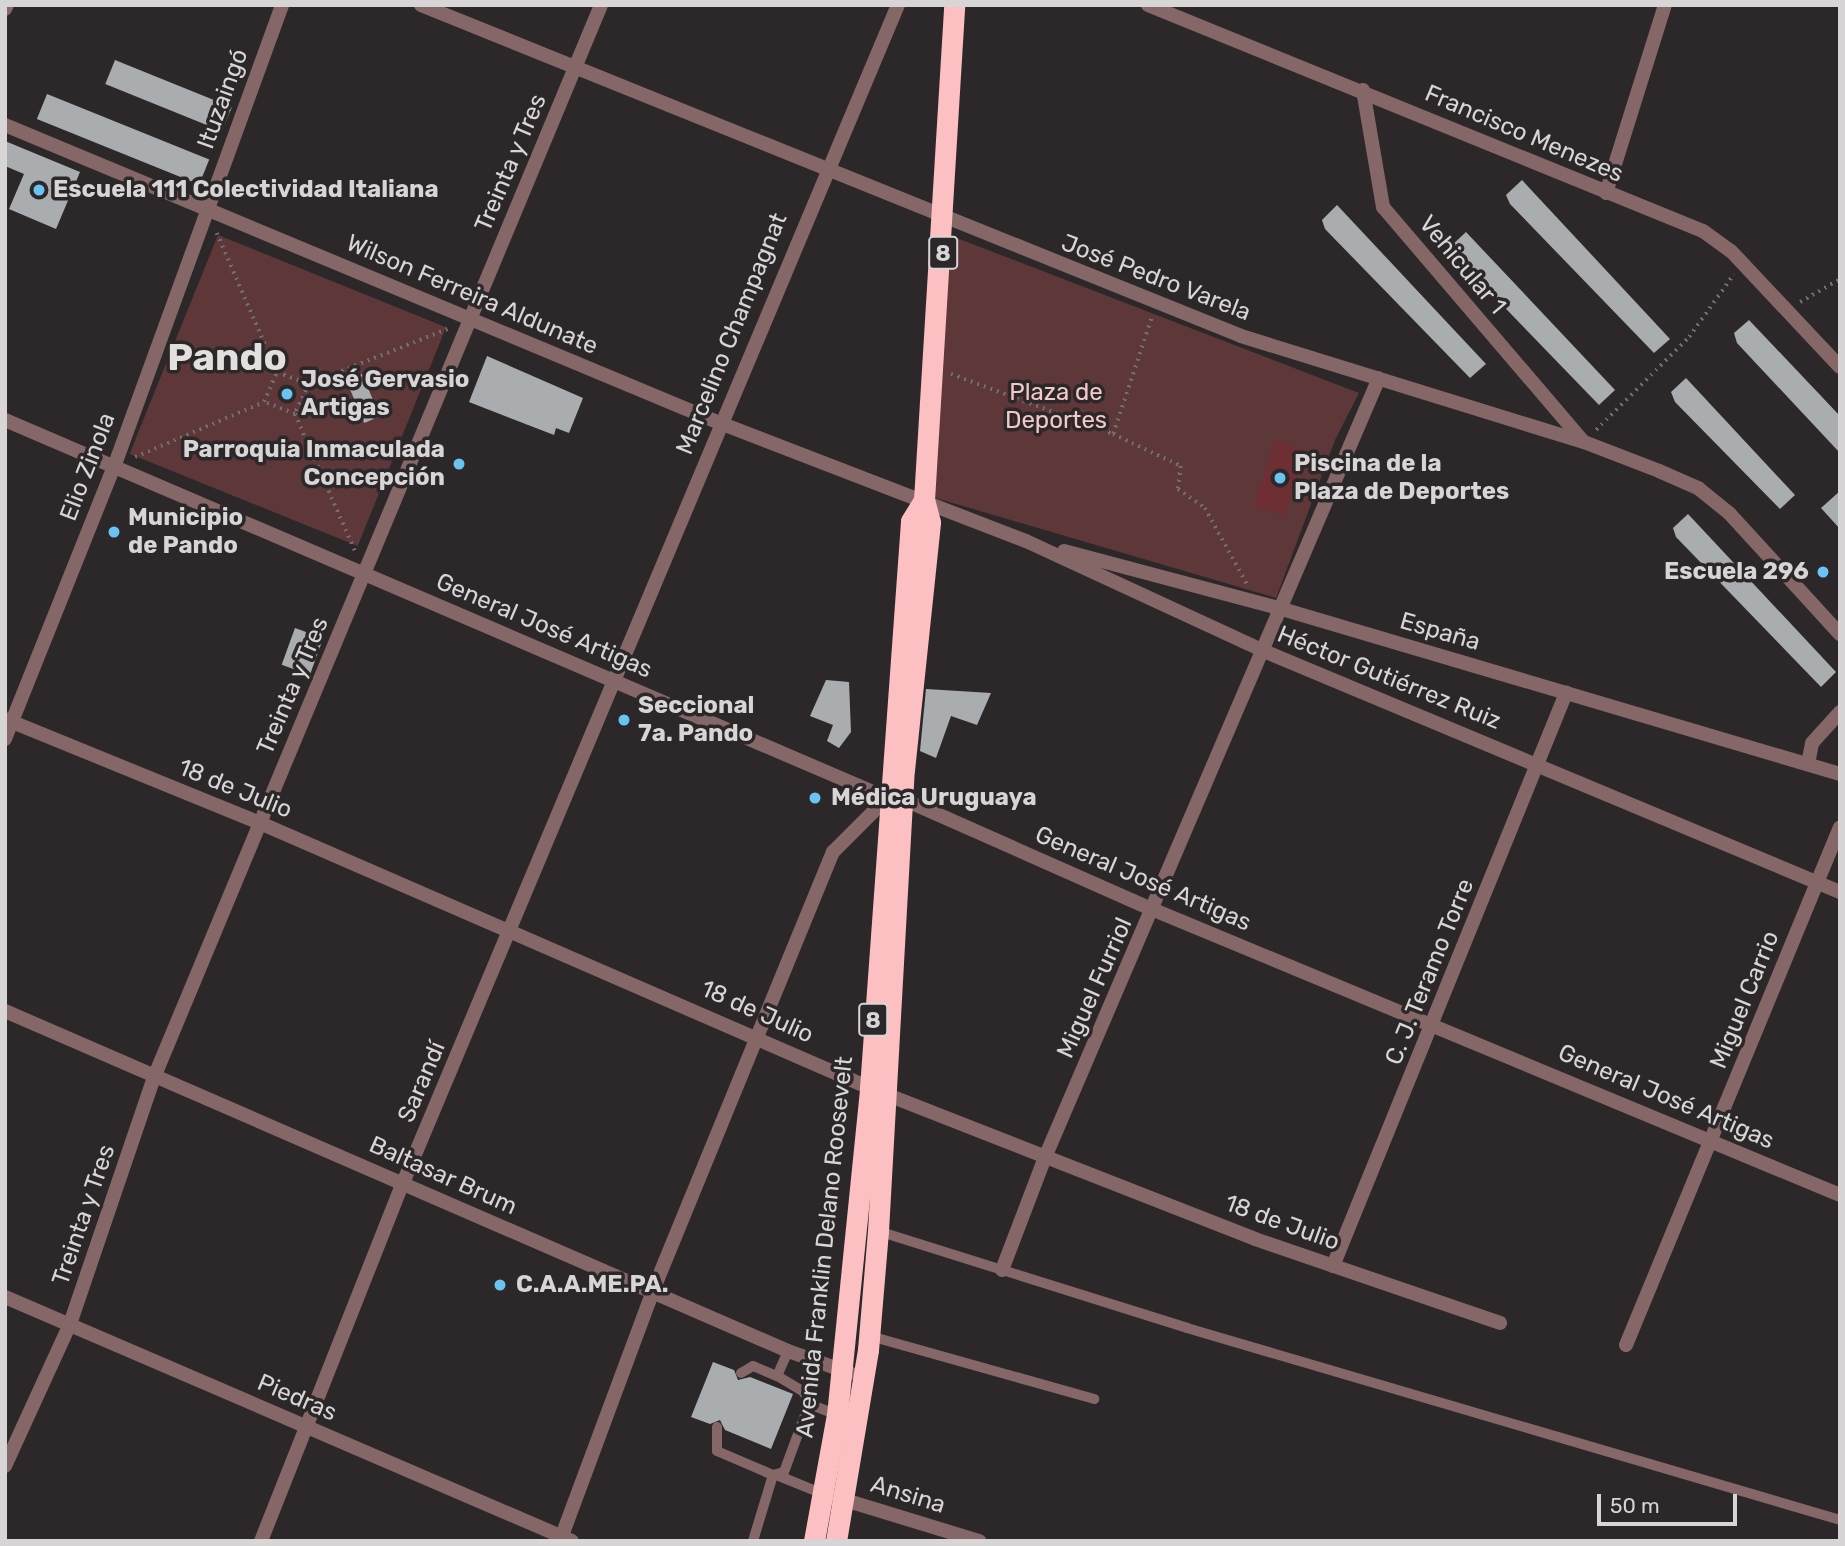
<!DOCTYPE html>
<html>
<head>
<meta charset="utf-8">
<style>
  body { margin:0 }
  #map { position:relative; width:1845px; height:1546px; overflow:hidden; background:#2c2829; font-family:Rubik,sans-serif }
  div>[style] { position:absolute }
  .green>* { inset:0; background:#5e3739; transform-origin:0 0 }
  .water>* { inset:0; background:#6d2f34; transform-origin:0 0 }
  .building>* { inset:0; background:#aaadaf; transform-origin:0 0 }
  .path>* { height:3.5px; margin-top:-1.75px; transform-origin:0; background:repeating-linear-gradient(90deg,#726e6f 0 2px,transparent 0 7px) }
  .lane>* { height:10px; margin:-5px; padding:0 5px; transform-origin:5px; border-radius:5px; background:#856768 }
  .street>* { height:14px; margin:-7px; padding:0 7px; transform-origin:7px; border-radius:7px; background:#856768 }
  .highway>* { height:21px; margin:-10.5px; padding:0 10.5px; transform-origin:10.5px; border-radius:10.5px; background:#fdc0c2 }
  .dots>* { width:19px; height:19px; translate:-50% -50%; box-sizing:border-box; border:4px solid #2c2829; border-radius:50% }
  span { translate:-50% -50%; white-space:nowrap; text-align:center; line-height:1.15; -webkit-text-stroke:7px #2c2829; paint-order:stroke }
  .shield-label span { padding:2px 5px; background:#2c2829; border:2px solid; border-radius:5px; -webkit-text-stroke-width:0 }
  .shield-label { font-size:23px; color:#d7d5d5; font-weight:700 }
  .street-label { font-size:24px; color:#d7d5d5 }
  .poi-label { font-size:24px; color:#d7d5d5; font-weight:700 }
  .left { translate:0 -50%; text-align:left }
  .right { translate:-100% -50%; text-align:right }
  .park-label { font-size:24px; color:#f3c9ca }
  .town-label { font-size:38px; color:#e4dfdf; font-weight:700 }
  .frame { position:absolute; inset:0; border:7px solid #d7d5d5; pointer-events:none }
  .scale { position:absolute; left:1597px; top:1494px; width:140px; height:32px; box-sizing:border-box; border:4px solid #d7d5d5; border-top:0; padding-left:9px; font-size:21px; line-height:24px; white-space:nowrap; color:#d7d5d5; -webkit-text-stroke:5px #2c2829; paint-order:stroke }
</style>
</head>
<body>
<div id="map">
  <div class="green">
    <i style="left:218px;top:235px;width:246px;height:236px;rotate:22deg"></i>
    <i style="clip-path:polygon(949px 235px,1359px 393px,1335px 440px,1276px 598px,929px 496px)"></i>
  </div>
  <div class="water">
    <i style="left:1275px;top:440px;width:32px;height:69px;rotate:18deg"></i>
  </div>
  <div class="building">
    <i style="left:115px;top:60px;width:126px;height:26px;rotate:22deg"></i>
    <i style="left:47px;top:94px;width:175px;height:27px;rotate:22deg"></i>
    <i style="clip-path:polygon(5px 141px,80px 172px,56px 229px,9px 209px,24px 174px,5px 166px)"></i>
    <i style="clip-path:polygon(1522px 180px,1670px 339px,1654px 353px,1510px 204px,1506px 195px)"></i>
    <i style="clip-path:polygon(1337px 205px,1486px 364px,1470px 378px,1325px 229px,1322px 220px)"></i>
    <i style="clip-path:polygon(1466px 232px,1615px 390px,1599px 405px,1454px 255px,1451px 246px)"></i>
    <i style="clip-path:polygon(1749px 320px,1840px 416px,1840px 453px,1737px 343px,1734px 333px)"></i>
    <i style="clip-path:polygon(487px 356px,583px 398px,569px 433px,556px 428px,554px 435px,469px 402px)"></i>
    <i style="left:362px;top:374px;width:46px;height:17px;rotate:67deg"></i>
    <i style="clip-path:polygon(1686px 378px,1795px 495px,1780px 509px,1675px 402px,1671px 392px)"></i>
    <i style="clip-path:polygon(1840px 491px,1840px 529px,1821px 508px)"></i>
    <i style="clip-path:polygon(1688px 514px,1836px 672px,1821px 687px,1676px 537px,1673px 528px)"></i>
    <i style="left:295px;top:628px;width:30px;height:39px;rotate:20deg"></i>
    <i style="clip-path:polygon(826px 680px,849px 682px,851px 732px,839px 748px,827px 741px,833px 725px,810px 716px)"></i>
    <i style="clip-path:polygon(926px 689px,991px 693px,977px 725px,951px 716px,936px 758px,920px 751px)"></i>
    <i style="clip-path:polygon(713px 1362px,734px 1370px,738px 1380px,750px 1377px,793px 1394px,771px 1449px,725px 1430px,720px 1420px,710px 1424px,691px 1417px)"></i>
  </div>
  <div class="path">
    <i style="left:217px;top:233px;width:151px;rotate:66.7deg"></i>
    <i style="left:1800px;top:302px;width:46px;rotate:-29.9deg"></i>
    <i style="left:951px;top:374px;width:173px;rotate:20.3deg"></i>
    <i style="left:1113px;top:434px;width:75px;rotate:25.2deg"></i>
    <i style="left:1181px;top:466px;width:23px;rotate:97deg"></i>
    <i style="left:1178px;top:489px;width:33px;rotate:35deg"></i>
    <i style="left:1205px;top:508px;width:87px;rotate:61.1deg"></i>
    <i style="left:309px;top:384px;width:152px;rotate:-21.7deg"></i>
    <i style="left:295px;top:414px;width:152px;rotate:66.3deg"></i>
    <i style="left:1596px;top:430px;width:132px;rotate:-45deg"></i>
    <i style="left:1689px;top:337px;width:77px;rotate:-54.5deg"></i>
    <i style="left:1113px;top:434px;width:124px;rotate:-71.7deg"></i>
    <i style="left:135px;top:457px;width:140px;rotate:-23.1deg"></i>
    <i style="left:264px;top:402px;width:33px;rotate:-67deg"></i>
    <i style="left:277px;top:372px;width:34px;rotate:21deg"></i>
    <i style="left:309px;top:384px;width:33px;rotate:115deg"></i>
    <i style="left:295px;top:414px;width:33px;rotate:-159deg"></i>
  </div>
  <div class="lane">
    <i style="left:878px;top:1231px;width:324px;rotate:17.4deg"></i>
    <i style="left:1187px;top:1328px;width:681px;rotate:16.38deg"></i>
    <i style="left:870px;top:1336px;width:233px;rotate:15.7deg"></i>
    <i style="left:741px;top:1373px;width:14px;rotate:-30deg"></i>
    <i style="left:753px;top:1366px;width:26px;rotate:23deg"></i>
    <i style="left:777px;top:1376px;width:27px;rotate:-66deg"></i>
    <i style="left:809px;top:1404px;width:30px;rotate:21deg"></i>
    <i style="left:717px;top:1427px;width:24px;rotate:90deg"></i>
    <i style="left:717px;top:1451px;width:61px;rotate:23.2deg"></i>
    <i style="left:773px;top:1475px;width:69px;rotate:106.9deg"></i>
    <i style="left:773px;top:1475px;width:11px;rotate:-15deg"></i>
    <i style="left:784px;top:1472px;width:72px;rotate:-69.8deg"></i>
    <i style="left:809px;top:1404px;width:13px;rotate:-113deg"></i>
    <i style="left:804px;top:1392px;width:31px;rotate:-149deg"></i>
    <i style="left:779px;top:1476px;width:48px;rotate:22.2deg"></i>
  </div>
  <div class="street">
    <i style="left:421px;top:5px;width:884px;rotate:21.98deg"></i>
    <i style="left:1241px;top:336px;width:359px;rotate:17.2deg"></i>
    <i style="left:1584px;top:442px;width:80px;rotate:21.1deg"></i>
    <i style="left:1659px;top:471px;width:43px;rotate:23.6deg"></i>
    <i style="left:1698px;top:488px;width:40px;rotate:39deg"></i>
    <i style="left:1729px;top:513px;width:164px;rotate:47.5deg"></i>
    <i style="left:1148px;top:5px;width:599px;rotate:22.16deg"></i>
    <i style="left:1703px;top:231px;width:34px;rotate:36deg"></i>
    <i style="left:1731px;top:251px;width:159px;rotate:46.8deg"></i>
    <i style="left:5px;top:9px;width:4px;rotate:-63deg"></i>
    <i style="left:1363px;top:90px;width:119px;rotate:80.3deg"></i>
    <i style="left:1383px;top:207px;width:308px;rotate:49.5deg"></i>
    <i style="left:5px;top:125px;width:775px;rotate:22.63deg"></i>
    <i style="left:720px;top:423px;width:328px;rotate:21.1deg"></i>
    <i style="left:1026px;top:541px;width:264px;rotate:24.8deg"></i>
    <i style="left:1266px;top:652px;width:622px;rotate:22.69deg"></i>
    <i style="left:1606px;top:193px;width:197px;rotate:-72.6deg"></i>
    <i style="left:5px;top:420px;width:960px;rotate:23.2deg"></i>
    <i style="left:887px;top:798px;width:16px;rotate:4deg"></i>
    <i style="left:903px;top:799px;width:274px;rotate:23.9deg"></i>
    <i style="left:1154px;top:910px;width:743px;rotate:22.56deg"></i>
    <i style="left:1064px;top:551px;width:226px;rotate:14.9deg"></i>
    <i style="left:1282px;top:609px;width:582px;rotate:16.47deg"></i>
    <i style="left:5px;top:719px;width:275px;rotate:22.2deg"></i>
    <i style="left:260px;top:823px;width:665px;rotate:23.48deg"></i>
    <i style="left:870px;top:1088px;width:414px;rotate:21.4deg"></i>
    <i style="left:1255px;top:1239px;width:259px;rotate:18.9deg"></i>
    <i style="left:5px;top:739px;width:293px;rotate:-68.2deg"></i>
    <i style="left:114px;top:467px;width:492px;rotate:-70deg"></i>
    <i style="left:1808px;top:764px;width:21px;rotate:-79deg"></i>
    <i style="left:1812px;top:743px;width:42px;rotate:-47.9deg"></i>
    <i style="left:5px;top:1011px;width:854px;rotate:23.47deg"></i>
    <i style="left:788px;top:1351px;width:66px;rotate:19.5deg"></i>
    <i style="left:1333px;top:1266px;width:619px;rotate:-67.87deg"></i>
    <i style="left:1002px;top:1270px;width:123px;rotate:-69.1deg"></i>
    <i style="left:1046px;top:1155px;width:845px;rotate:-66.8deg"></i>
    <i style="left:5px;top:1297px;width:617px;rotate:23.28deg"></i>
    <i style="left:1626px;top:1345px;width:560px;rotate:-67.55deg"></i>
    <i style="left:5px;top:1466px;width:156px;rotate:-65.4deg"></i>
    <i style="left:70px;top:1324px;width:263px;rotate:-71.2deg"></i>
    <i style="left:155px;top:1075px;width:1159px;rotate:-67.37deg"></i>
    <i style="left:835px;top:1497px;width:151px;rotate:17deg"></i>
    <i style="left:261px;top:1541px;width:385px;rotate:-68.4deg"></i>
    <i style="left:403px;top:1183px;width:1278px;rotate:-67.21deg"></i>
    <i style="left:560px;top:1541px;width:265px;rotate:-69.6deg"></i>
    <i style="left:652px;top:1293px;width:477px;rotate:-67.7deg"></i>
    <i style="left:833px;top:852px;width:76px;rotate:-45deg"></i>
  </div>
  <div class="highway">
    <i style="left:814px;top:1541px;width:128px;rotate:-79.7deg"></i>
    <i style="left:837px;top:1415px;width:329px;rotate:-84.2deg"></i>
    <i style="left:870px;top:1088px;width:568px;rotate:-85.86deg"></i>
    <i style="left:911px;top:521px;width:25px;rotate:-58deg"></i>
    <i style="left:836px;top:1541px;width:194px;rotate:-80.5deg"></i>
    <i style="left:868px;top:1350px;width:119px;rotate:-85.2deg"></i>
    <i style="left:878px;top:1231px;width:462px;rotate:-86.8deg"></i>
    <i style="left:904px;top:770px;width:249px;rotate:-84deg"></i>
    <i style="left:930px;top:522px;width:23px;rotate:-105deg"></i>
    <i style="left:924px;top:500px;width:496px;rotate:-86.5deg"></i>
  </div>
  <div class="dots">
    <i style="left:39px;top:190px;background:#6bc3f2"></i>
    <i style="left:287px;top:394px;background:#6bc3f2"></i>
    <i style="left:459px;top:464px;background:#6bc3f2"></i>
    <i style="left:1280px;top:478px;background:#6bc3f2"></i>
    <i style="left:114px;top:532px;background:#6bc3f2"></i>
    <i style="left:1823px;top:572px;background:#6bc3f2"></i>
    <i style="left:624px;top:720px;background:#6bc3f2"></i>
    <i style="left:815px;top:798px;background:#6bc3f2"></i>
    <i style="left:500px;top:1285px;background:#6bc3f2"></i>
  </div>
  <div class="shield-label">
    <span style="left:943px;top:253px">8</span>
    <span style="left:873px;top:1020px">8</span>
  </div>
  <div class="street-label">
    <span style="left:223px;top:99px;rotate:-70deg">Ituzaingó</span>
    <span style="left:1524px;top:134px;rotate:23deg">Francisco Menezes</span>
    <span style="left:511px;top:163px;rotate:-67deg">Treinta y Tres</span>
    <span style="left:1462px;top:265px;rotate:50deg">Vehicular 1</span>
    <span style="left:1156px;top:278px;rotate:21deg">José Pedro Varela</span>
    <span style="left:472px;top:295px;rotate:23deg">Wilson Ferreira Aldunate</span>
    <span style="left:732px;top:334px;rotate:-68deg">Marcelino Champagnat</span>
    <span style="left:88px;top:467px;rotate:-69deg">Elio Zinola</span>
    <span style="left:544px;top:626px;rotate:23deg">General José Artigas</span>
    <span style="left:1440px;top:632px;rotate:16deg">España</span>
    <span style="left:1389px;top:678px;rotate:22deg">Héctor Gutiérrez Ruiz</span>
    <span style="left:293px;top:686px;rotate:-67deg">Treinta y Tres</span>
    <span style="left:235px;top:789px;rotate:22deg">18 de Julio</span>
    <span style="left:1143px;top:879px;rotate:23deg">General José Artigas</span>
    <span style="left:1430px;top:972px;rotate:-68deg">C. J. Teramo Torre</span>
    <span style="left:1095px;top:988px;rotate:-66deg">Miguel Furriol</span>
    <span style="left:1745px;top:1000px;rotate:-68deg">Miguel Carrio</span>
    <span style="left:757px;top:1012px;rotate:24deg">18 de Julio</span>
    <span style="left:422px;top:1082px;rotate:-67deg">Sarandí</span>
    <span style="left:1666px;top:1097px;rotate:23deg">General José Artigas</span>
    <span style="left:443px;top:1176px;rotate:24deg">Baltasar Brum</span>
    <span style="left:84px;top:1215px;rotate:-71deg">Treinta y Tres</span>
    <span style="left:1282px;top:1223px;rotate:20deg">18 de Julio</span>
    <span style="left:825px;top:1247px;rotate:-84deg">Avenida Franklin Delano Roosevelt</span>
    <span style="left:297px;top:1398px;rotate:23deg">Piedras</span>
    <span style="left:908px;top:1495px;rotate:17deg">Ansina</span>
  </div>
  <div class="poi-label">
    <span class="left" style="left:53px;top:190px">Escuela 111 Colectividad Italiana</span>
    <span class="left" style="left:301px;top:394px">José Gervasio<br>Artigas</span>
    <span class="right" style="left:445px;top:464px">Parroquia Inmaculada<br>Concepción</span>
    <span class="left" style="left:1294px;top:478px">Piscina de la<br>Plaza de Deportes</span>
    <span class="left" style="left:128px;top:532px">Municipio<br>de Pando</span>
    <span class="right" style="left:1809px;top:572px">Escuela 296</span>
    <span class="left" style="left:638px;top:720px">Seccional<br>7a. Pando</span>
    <span class="left" style="left:831px;top:798px">Médica Uruguaya</span>
    <span class="left" style="left:516px;top:1285px">C.A.A.ME.PA.</span>
  </div>
  <div class="park-label">
    <span style="left:1056px;top:407px">Plaza de<br>Deportes</span>
  </div>
  <div class="town-label">
    <span style="left:227px;top:358px">Pando</span>
  </div>
  <div class="frame"></div>
  <div class="scale">50 m</div>
</div>
</body>
</html>
